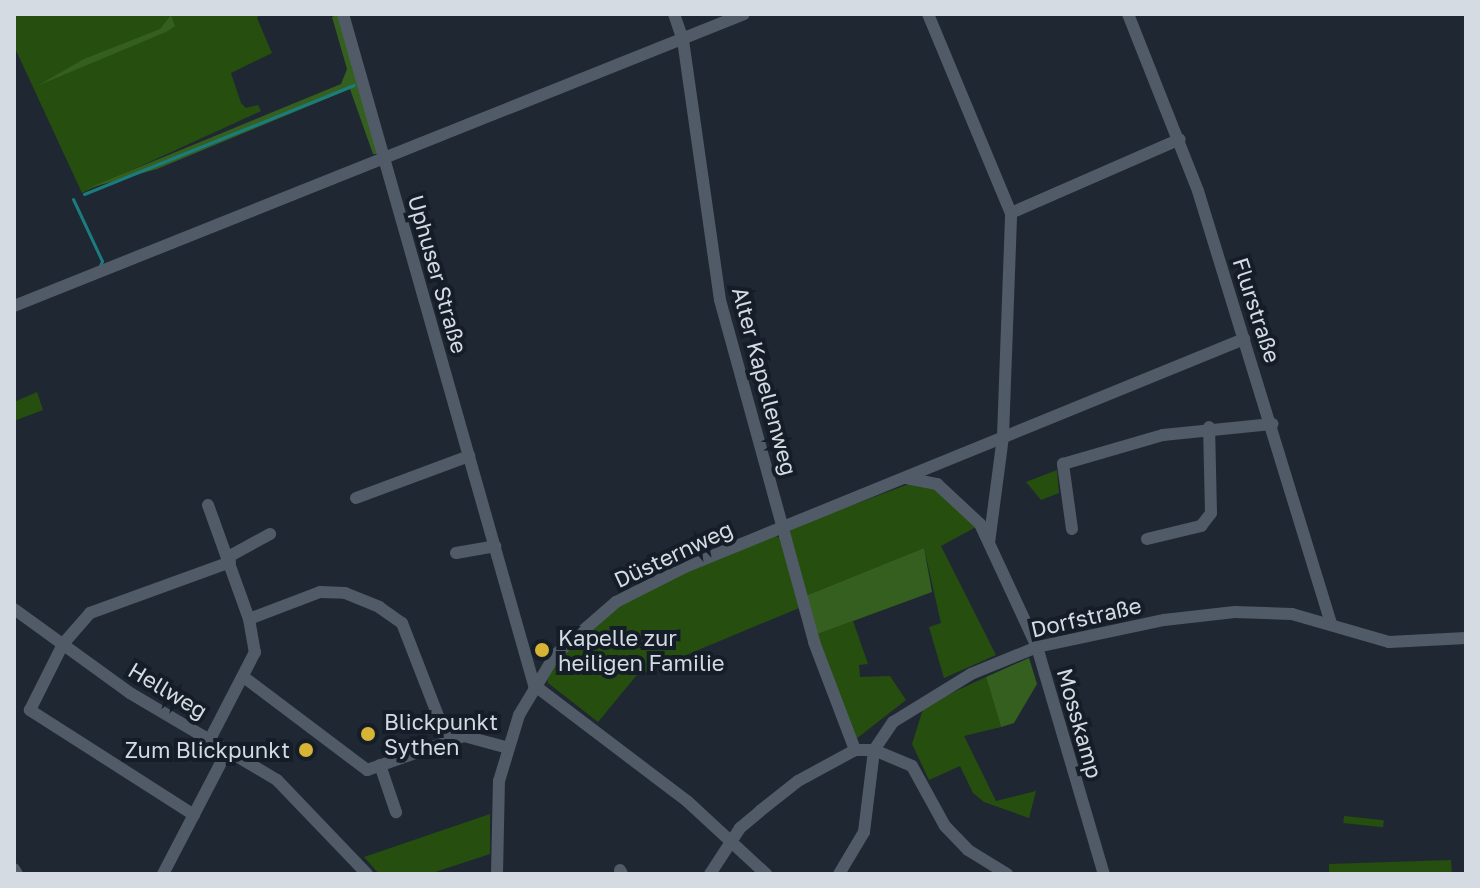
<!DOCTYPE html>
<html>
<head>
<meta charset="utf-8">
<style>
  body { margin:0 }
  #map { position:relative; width:1480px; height:888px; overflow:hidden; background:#1f2832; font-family:"Golos Text",sans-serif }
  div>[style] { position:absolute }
  .green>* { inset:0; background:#254e0f; transform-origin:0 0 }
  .forest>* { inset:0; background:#345f1f }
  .stream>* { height:3px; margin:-1.5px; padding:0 1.5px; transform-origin:1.5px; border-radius:1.5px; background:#1b7c80 }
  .minor>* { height:12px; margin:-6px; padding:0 6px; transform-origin:6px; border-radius:6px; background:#515b67 }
  .dots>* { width:22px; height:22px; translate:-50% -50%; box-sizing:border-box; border:4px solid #151e28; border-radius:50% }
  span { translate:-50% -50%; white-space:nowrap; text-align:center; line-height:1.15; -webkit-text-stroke:8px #151e28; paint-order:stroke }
  .street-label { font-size:22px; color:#d4dbe2 }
  .poi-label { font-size:22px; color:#d4dbe2 }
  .left { translate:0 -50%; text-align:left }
  .right { translate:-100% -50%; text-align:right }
  .frame { position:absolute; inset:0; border:16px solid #d4dbe2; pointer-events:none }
</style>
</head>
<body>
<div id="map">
  <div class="green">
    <i style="clip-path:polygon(14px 14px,260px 14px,257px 18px,272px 53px,231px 73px,241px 103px,246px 108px,258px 105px,261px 111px,82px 193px,14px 46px)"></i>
    <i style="clip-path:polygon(37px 392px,43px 410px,14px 421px,14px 402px)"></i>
    <i style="clip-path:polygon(1057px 470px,1059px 493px,1041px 500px,1026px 482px)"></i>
    <i style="clip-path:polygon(909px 484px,937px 489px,976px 527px,941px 546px,996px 655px,944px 678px,929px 627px,941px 623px,924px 548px,805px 596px,787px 535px,791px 528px)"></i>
    <i style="clip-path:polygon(774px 535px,780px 538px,799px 608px,636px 676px,598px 722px,548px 683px,547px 673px,586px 628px,653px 585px)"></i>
    <i style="clip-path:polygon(853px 621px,868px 664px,859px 665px,860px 677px,890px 676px,906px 700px,856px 739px,815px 635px)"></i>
    <i style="clip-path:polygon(986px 677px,1001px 727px,964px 736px,996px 801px,1036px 791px,1029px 818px,984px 802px,973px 793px,960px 766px,929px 780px,912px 744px,924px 706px)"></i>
    <i style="clip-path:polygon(490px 814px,490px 854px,429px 874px,379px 874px,364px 857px)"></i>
    <i style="left:1344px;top:816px;width:40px;height:7px;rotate:6deg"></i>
    <i style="clip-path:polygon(1451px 860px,1452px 874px,1329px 874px,1329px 864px)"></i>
  </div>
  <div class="forest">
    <i style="clip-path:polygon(339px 14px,377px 154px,373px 154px,350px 89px,157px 169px,86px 189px,341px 84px,347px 69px,332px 17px)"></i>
    <i style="clip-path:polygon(171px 15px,175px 26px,166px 32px,37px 86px,84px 59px,160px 29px)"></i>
    <i style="clip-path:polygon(924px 548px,932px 592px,815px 635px,805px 596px)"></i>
    <i style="clip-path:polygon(1029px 658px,1037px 684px,1014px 723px,1001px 727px,986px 677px)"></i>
  </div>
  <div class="stream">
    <i style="left:84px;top:194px;width:291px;rotate:-22deg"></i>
    <i style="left:73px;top:199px;width:68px;rotate:64.9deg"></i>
    <i style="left:102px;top:261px;width:8px;rotate:113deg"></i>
  </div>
  <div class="minor">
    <i style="left:343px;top:14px;width:698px;rotate:74.11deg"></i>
    <i style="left:534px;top:685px;width:192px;rotate:37.2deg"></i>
    <i style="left:687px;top:801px;width:108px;rotate:42.7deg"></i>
    <i style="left:674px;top:14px;width:28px;rotate:71deg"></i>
    <i style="left:683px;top:40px;width:263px;rotate:81.9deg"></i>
    <i style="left:720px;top:300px;width:355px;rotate:74.6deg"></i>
    <i style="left:814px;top:642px;width:116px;rotate:69.2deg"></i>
    <i style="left:928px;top:14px;width:216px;rotate:67.4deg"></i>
    <i style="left:1128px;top:14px;width:190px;rotate:68.4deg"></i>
    <i style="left:1198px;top:191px;width:453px;rotate:72.9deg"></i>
    <i style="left:14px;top:306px;width:786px;rotate:-21.8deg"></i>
    <i style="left:906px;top:478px;width:32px;rotate:11deg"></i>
    <i style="left:937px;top:484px;width:59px;rotate:42.9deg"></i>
    <i style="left:980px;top:524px;width:136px;rotate:65.1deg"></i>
    <i style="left:1037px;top:647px;width:237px;rotate:73.6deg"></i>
    <i style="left:356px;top:498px;width:121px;rotate:-20.4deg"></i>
    <i style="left:208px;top:505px;width:121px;rotate:70.2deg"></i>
    <i style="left:249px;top:619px;width:34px;rotate:80deg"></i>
    <i style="left:255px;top:652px;width:98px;rotate:117.3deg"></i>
    <i style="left:1072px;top:529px;width:66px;rotate:-97.9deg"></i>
    <i style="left:1063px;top:464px;width:104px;rotate:-16.2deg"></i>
    <i style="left:1163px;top:435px;width:110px;rotate:-5.8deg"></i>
    <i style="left:1147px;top:539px;width:56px;rotate:-13.5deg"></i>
    <i style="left:1201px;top:526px;width:16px;rotate:-52deg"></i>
    <i style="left:1211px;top:513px;width:86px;rotate:-91.3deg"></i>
    <i style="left:989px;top:543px;width:108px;rotate:-82.5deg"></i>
    <i style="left:1003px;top:436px;width:223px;rotate:-87.9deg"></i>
    <i style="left:1011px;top:213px;width:184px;rotate:-23.6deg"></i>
    <i style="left:456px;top:553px;width:40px;rotate:-10deg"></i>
    <i style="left:228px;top:557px;width:48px;rotate:-28.7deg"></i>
    <i style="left:14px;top:609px;width:143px;rotate:35.9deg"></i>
    <i style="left:130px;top:693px;width:171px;rotate:30.6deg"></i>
    <i style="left:277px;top:780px;width:130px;rotate:46.2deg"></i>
    <i style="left:249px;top:619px;width:76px;rotate:-20.8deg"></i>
    <i style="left:320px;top:592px;width:25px;rotate:2deg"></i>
    <i style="left:345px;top:593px;width:37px;rotate:22deg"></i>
    <i style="left:379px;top:607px;width:28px;rotate:35deg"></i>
    <i style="left:402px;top:623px;width:124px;rotate:68.8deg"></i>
    <i style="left:245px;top:678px;width:153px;rotate:37deg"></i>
    <i style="left:367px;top:770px;width:103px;rotate:-19.3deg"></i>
    <i style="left:464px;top:736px;width:42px;rotate:15deg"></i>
    <i style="left:380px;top:765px;width:50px;rotate:71.2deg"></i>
    <i style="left:194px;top:815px;width:195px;rotate:-147.4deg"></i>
    <i style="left:30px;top:710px;width:74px;rotate:-63.4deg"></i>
    <i style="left:63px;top:644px;width:41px;rotate:-48.9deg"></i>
    <i style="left:90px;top:613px;width:149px;rotate:-20deg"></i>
    <i style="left:14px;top:869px;width:6px;rotate:59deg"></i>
    <i style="left:620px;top:870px;width:4px;rotate:63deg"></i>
    <i style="left:163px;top:874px;width:141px;rotate:-62.5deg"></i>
    <i style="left:497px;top:874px;width:93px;rotate:-88.8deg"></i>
    <i style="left:499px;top:781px;width:69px;rotate:-73.1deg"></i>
    <i style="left:519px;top:715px;width:70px;rotate:-59deg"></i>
    <i style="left:555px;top:655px;width:81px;rotate:-41deg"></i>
    <i style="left:616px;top:602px;width:77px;rotate:-26.9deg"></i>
    <i style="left:685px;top:567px;width:604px;rotate:-22.19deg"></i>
    <i style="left:710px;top:874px;width:55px;rotate:-56.9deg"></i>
    <i style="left:740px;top:828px;width:26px;rotate:-40deg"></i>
    <i style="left:760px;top:811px;width:48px;rotate:-38.3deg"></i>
    <i style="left:798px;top:781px;width:65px;rotate:-28.5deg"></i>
    <i style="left:855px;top:750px;width:19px"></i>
    <i style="left:874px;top:750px;width:41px;rotate:22.8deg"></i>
    <i style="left:912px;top:766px;width:68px;rotate:61.2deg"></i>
    <i style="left:945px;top:826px;width:33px;rotate:46deg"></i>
    <i style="left:968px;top:850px;width:46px;rotate:31.6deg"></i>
    <i style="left:839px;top:874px;width:49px;rotate:-59.2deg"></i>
    <i style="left:864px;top:832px;width:83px;rotate:-83deg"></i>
    <i style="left:874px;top:750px;width:34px;rotate:-56deg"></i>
    <i style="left:893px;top:722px;width:92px;rotate:-31.6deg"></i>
    <i style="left:971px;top:674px;width:71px;rotate:-22.2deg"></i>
    <i style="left:1037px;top:647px;width:130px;rotate:-12deg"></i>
    <i style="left:1164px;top:620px;width:71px;rotate:-6.4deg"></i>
    <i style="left:1235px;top:612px;width:57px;rotate:2deg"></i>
    <i style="left:1292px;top:614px;width:101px;rotate:16.1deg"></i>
    <i style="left:1389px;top:642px;width:77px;rotate:-3deg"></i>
  </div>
  <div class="dots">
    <i style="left:542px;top:650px;background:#d8b434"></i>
    <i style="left:368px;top:734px;background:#d8b434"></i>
    <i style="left:306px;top:750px;background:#d8b434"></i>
  </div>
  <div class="street-label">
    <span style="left:438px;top:274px;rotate:74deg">Uphuser Straße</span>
    <span style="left:1257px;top:310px;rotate:72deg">Flurstraße</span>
    <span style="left:765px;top:381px;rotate:75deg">Alter Kapellenweg</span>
    <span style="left:673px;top:554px;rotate:-25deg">Düsternweg</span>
    <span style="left:1086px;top:617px;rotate:-13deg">Dorfstraße</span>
    <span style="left:168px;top:690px;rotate:31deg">Hellweg</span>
    <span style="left:1080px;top:723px;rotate:74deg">Mosskamp</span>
  </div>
  <div class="poi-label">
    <span class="left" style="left:558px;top:650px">Kapelle zur<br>heiligen Familie</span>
    <span class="left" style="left:384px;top:734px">Blickpunkt<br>Sythen</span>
    <span class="right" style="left:290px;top:750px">Zum Blickpunkt</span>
  </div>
  <div class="frame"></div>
</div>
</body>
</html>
